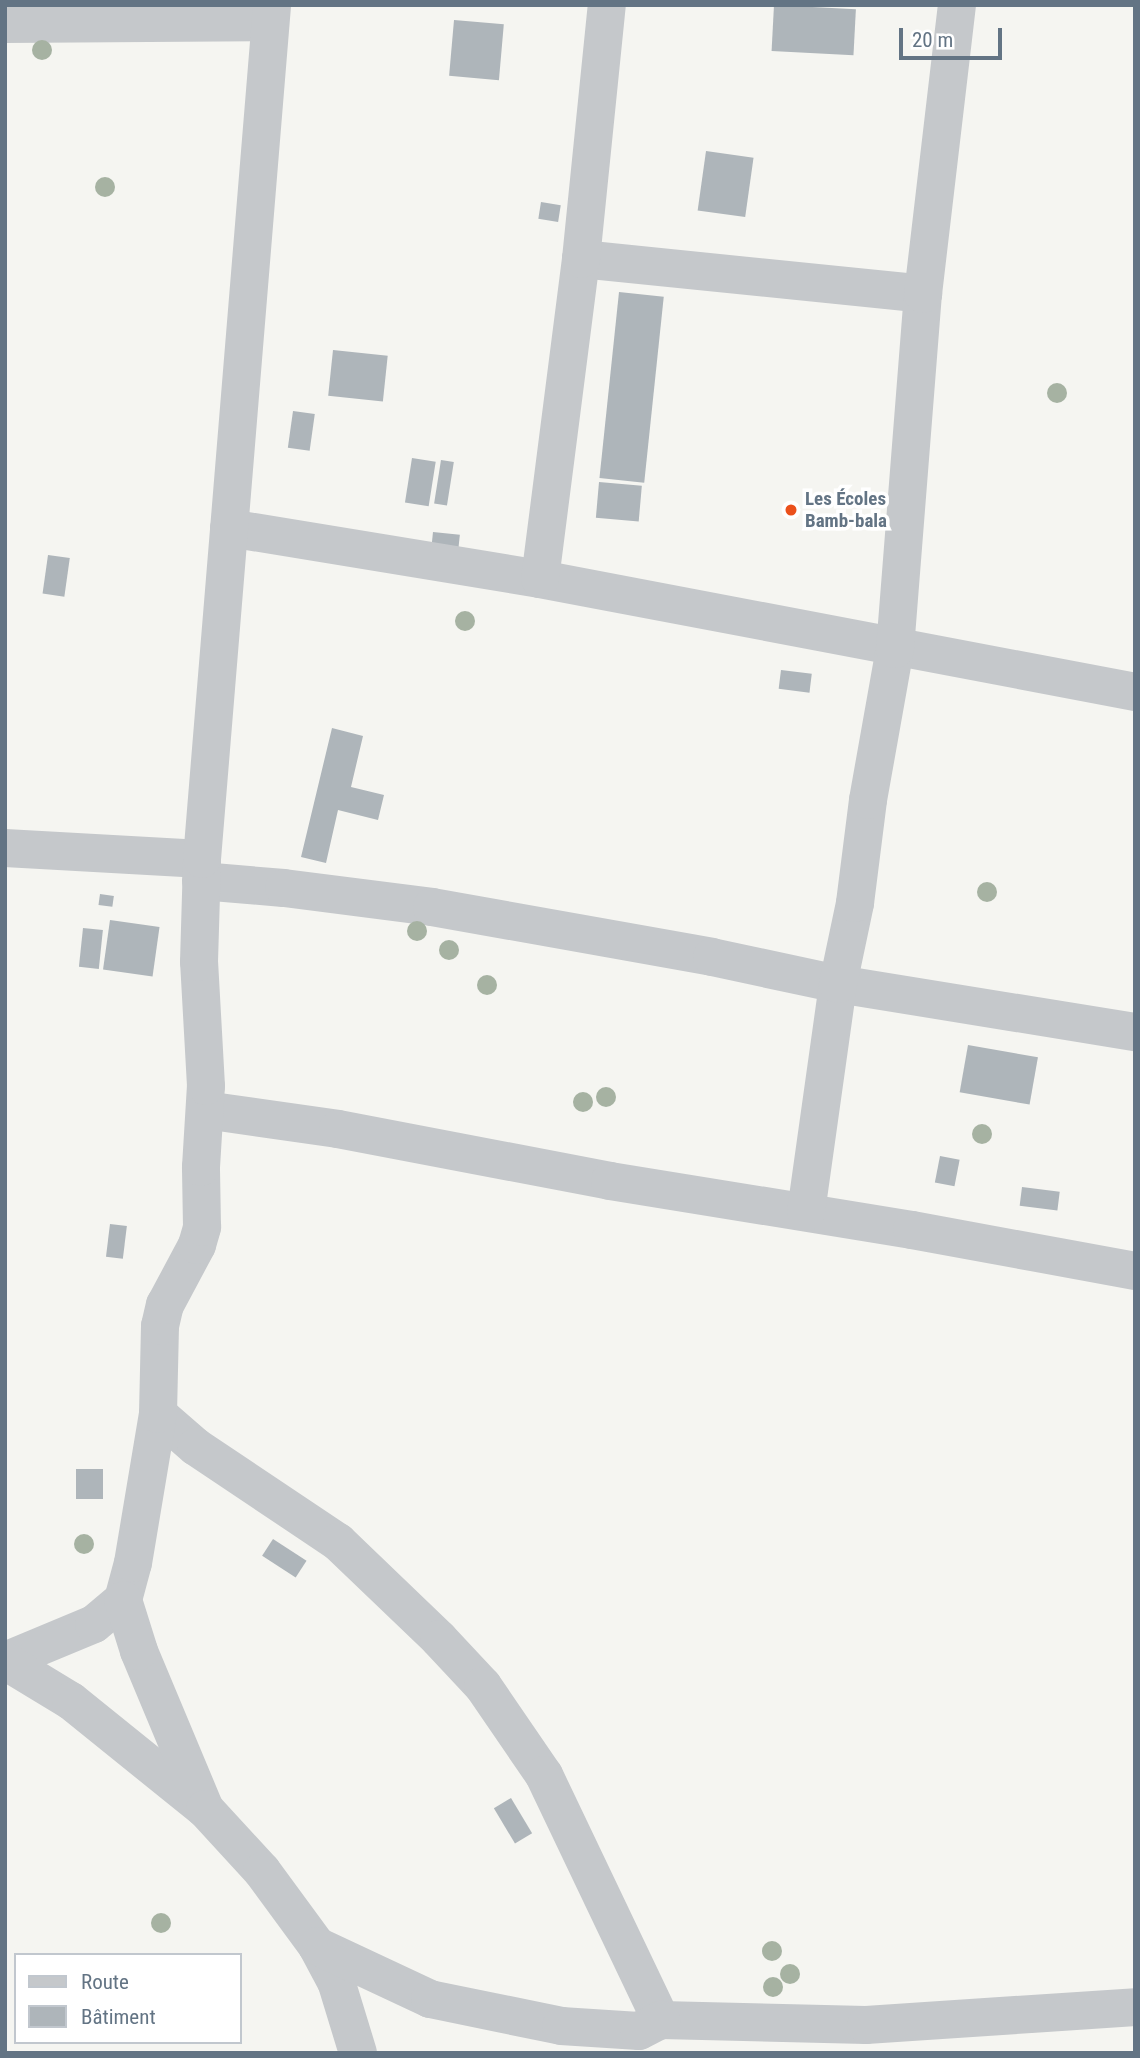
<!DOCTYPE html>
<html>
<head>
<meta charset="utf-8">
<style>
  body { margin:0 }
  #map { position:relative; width:1140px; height:2058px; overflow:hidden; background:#f5f5f1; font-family:"Roboto Condensed",sans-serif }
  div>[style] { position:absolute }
  .building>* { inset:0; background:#aeb5ba; transform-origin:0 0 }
  .minor>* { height:38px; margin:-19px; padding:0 19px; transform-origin:19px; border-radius:19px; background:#c5c8cb }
  .trees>* { width:20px; height:20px; margin:-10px; border-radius:50%; background:#a6b2a2 }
  .dots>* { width:19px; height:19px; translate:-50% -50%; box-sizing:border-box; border:4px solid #fff; border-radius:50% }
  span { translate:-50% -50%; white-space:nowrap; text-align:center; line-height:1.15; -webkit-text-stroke:7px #fff; paint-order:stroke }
  .poi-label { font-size:19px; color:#637484; font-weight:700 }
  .left { translate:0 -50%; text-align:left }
  .frame { position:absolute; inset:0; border:7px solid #637484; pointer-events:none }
  .legend { position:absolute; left:14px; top:1953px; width:228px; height:91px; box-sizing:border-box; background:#fff; border:2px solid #c1c7ce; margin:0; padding:9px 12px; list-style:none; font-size:21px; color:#637484 }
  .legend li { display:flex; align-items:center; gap:14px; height:35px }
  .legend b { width:35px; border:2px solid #c1c7ce }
  .scale { position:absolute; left:899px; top:28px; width:103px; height:32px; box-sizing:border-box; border:4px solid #637484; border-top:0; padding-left:9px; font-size:21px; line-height:24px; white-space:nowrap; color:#637484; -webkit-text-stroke:5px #fff; paint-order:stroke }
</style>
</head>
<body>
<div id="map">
  <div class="building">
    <i style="left:774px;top:5px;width:82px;height:46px;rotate:3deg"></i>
    <i style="left:454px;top:20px;width:50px;height:56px;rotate:5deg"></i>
    <i style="left:706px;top:151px;width:48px;height:60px;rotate:8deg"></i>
    <i style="left:541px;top:202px;width:20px;height:17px;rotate:9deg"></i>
    <i style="left:619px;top:292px;width:45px;height:187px;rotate:6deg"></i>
    <i style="left:333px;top:350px;width:55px;height:46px;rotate:6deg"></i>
    <i style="left:293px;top:411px;width:22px;height:37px;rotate:8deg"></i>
    <i style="left:412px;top:458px;width:24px;height:45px;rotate:9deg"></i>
    <i style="left:441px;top:460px;width:13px;height:44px;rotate:9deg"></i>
    <i style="left:599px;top:482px;width:43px;height:36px;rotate:5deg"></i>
    <i style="left:433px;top:532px;width:27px;height:15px;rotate:6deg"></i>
    <i style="left:48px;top:555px;width:22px;height:39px;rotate:8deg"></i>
    <i style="left:781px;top:670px;width:31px;height:19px;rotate:7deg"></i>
    <i style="clip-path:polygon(332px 728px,363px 736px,351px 787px,384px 795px,378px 820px,338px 810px,326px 863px,301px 857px)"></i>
    <i style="left:100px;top:894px;width:14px;height:11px;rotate:8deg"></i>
    <i style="left:110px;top:920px;width:50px;height:50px;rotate:8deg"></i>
    <i style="left:83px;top:928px;width:20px;height:39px;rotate:6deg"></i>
    <i style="left:968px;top:1045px;width:71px;height:48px;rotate:10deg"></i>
    <i style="left:940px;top:1156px;width:20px;height:27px;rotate:11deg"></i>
    <i style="left:1022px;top:1187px;width:38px;height:19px;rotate:7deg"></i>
    <i style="left:110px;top:1224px;width:17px;height:33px;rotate:7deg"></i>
    <i style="left:76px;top:1469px;width:27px;height:30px"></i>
    <i style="left:273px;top:1539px;width:40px;height:20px;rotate:33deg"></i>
    <i style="left:511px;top:1798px;width:41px;height:20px;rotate:59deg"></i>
  </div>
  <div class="minor">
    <i style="left:5px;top:24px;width:264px;rotate:-0.4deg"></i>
    <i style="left:581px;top:259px;width:344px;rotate:5.8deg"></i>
    <i style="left:229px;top:528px;width:315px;rotate:9.3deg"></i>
    <i style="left:540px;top:579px;width:606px;rotate:10.75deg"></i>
    <i style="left:540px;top:579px;width:323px;rotate:-82.7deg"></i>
    <i style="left:581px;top:259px;width:255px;rotate:-84.2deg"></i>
    <i style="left:5px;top:848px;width:197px;rotate:3.2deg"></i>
    <i style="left:201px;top:881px;width:83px;rotate:4.8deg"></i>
    <i style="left:284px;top:888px;width:149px;rotate:7.3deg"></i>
    <i style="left:432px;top:907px;width:284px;rotate:10.1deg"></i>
    <i style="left:712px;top:957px;width:129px;rotate:12.1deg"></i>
    <i style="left:838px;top:984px;width:301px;rotate:9.2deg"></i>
    <i style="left:205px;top:1110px;width:134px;rotate:8.1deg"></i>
    <i style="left:338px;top:1129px;width:277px;rotate:10.8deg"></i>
    <i style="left:610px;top:1181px;width:306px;rotate:9.2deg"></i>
    <i style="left:912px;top:1230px;width:227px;rotate:10.4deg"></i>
    <i style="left:806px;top:1212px;width:230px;rotate:-82deg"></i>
    <i style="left:838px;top:984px;width:83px;rotate:-78.1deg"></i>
    <i style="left:855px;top:903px;width:104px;rotate:-82.8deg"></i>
    <i style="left:868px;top:800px;width:153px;rotate:-79.9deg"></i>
    <i style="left:895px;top:649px;width:356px;rotate:-85.5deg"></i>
    <i style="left:923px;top:294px;width:291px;rotate:-83.3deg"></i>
    <i style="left:158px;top:1414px;width:50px;rotate:41deg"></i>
    <i style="left:196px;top:1447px;width:171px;rotate:33.8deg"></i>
    <i style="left:338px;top:1542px;width:140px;rotate:43.8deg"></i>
    <i style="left:439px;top:1639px;width:64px;rotate:46.9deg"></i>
    <i style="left:483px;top:1686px;width:108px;rotate:55.6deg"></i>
    <i style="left:544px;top:1775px;width:272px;rotate:64.5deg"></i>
    <i style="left:661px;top:2020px;width:205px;rotate:1.4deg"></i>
    <i style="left:866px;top:2025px;width:270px;rotate:-3.8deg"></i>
    <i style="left:5px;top:1661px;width:96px;rotate:-22.6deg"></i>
    <i style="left:94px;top:1624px;width:38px;rotate:-40deg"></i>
    <i style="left:123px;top:1600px;width:38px;rotate:-75deg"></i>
    <i style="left:133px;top:1563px;width:151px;rotate:-80.5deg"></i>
    <i style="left:158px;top:1414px;width:88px;rotate:-88.7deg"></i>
    <i style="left:160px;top:1326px;width:22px;rotate:-77deg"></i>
    <i style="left:165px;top:1305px;width:68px;rotate:-61.9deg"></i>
    <i style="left:197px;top:1245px;width:19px;rotate:-74deg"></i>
    <i style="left:202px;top:1227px;width:60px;rotate:-91deg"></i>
    <i style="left:201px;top:1167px;width:81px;rotate:-86.5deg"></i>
    <i style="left:206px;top:1086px;width:124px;rotate:-93.2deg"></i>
    <i style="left:199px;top:962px;width:103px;rotate:-88.3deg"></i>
    <i style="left:202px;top:859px;width:857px;rotate:-85.31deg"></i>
    <i style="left:5px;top:1661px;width:77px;rotate:31.2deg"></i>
    <i style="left:71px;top:1701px;width:172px;rotate:38.9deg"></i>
    <i style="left:205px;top:1809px;width:171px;rotate:-112.7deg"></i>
    <i style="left:139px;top:1651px;width:53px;rotate:-107.4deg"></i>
    <i style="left:205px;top:1809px;width:84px;rotate:47.4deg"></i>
    <i style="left:262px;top:1871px;width:93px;rotate:53.7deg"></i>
    <i style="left:317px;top:1946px;width:40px;rotate:62deg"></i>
    <i style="left:336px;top:1981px;width:75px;rotate:73deg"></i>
    <i style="left:317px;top:1946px;width:125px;rotate:25.1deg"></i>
    <i style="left:430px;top:1999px;width:134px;rotate:11.6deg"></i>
    <i style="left:561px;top:2026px;width:78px;rotate:3.7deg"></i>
    <i style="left:639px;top:2031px;width:25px;rotate:-27deg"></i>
  </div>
  <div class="trees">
    <i style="left:42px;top:50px"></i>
    <i style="left:105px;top:187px"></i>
    <i style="left:1057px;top:393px"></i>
    <i style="left:465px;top:621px"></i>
    <i style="left:987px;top:892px"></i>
    <i style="left:417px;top:931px"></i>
    <i style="left:449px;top:950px"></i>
    <i style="left:487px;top:985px"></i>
    <i style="left:606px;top:1097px"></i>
    <i style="left:583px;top:1102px"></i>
    <i style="left:982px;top:1134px"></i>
    <i style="left:84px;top:1544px"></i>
    <i style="left:161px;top:1923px"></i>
    <i style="left:772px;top:1951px"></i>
    <i style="left:790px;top:1974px"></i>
    <i style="left:773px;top:1987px"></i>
  </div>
  <div class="dots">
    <i style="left:791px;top:510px;background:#eb501b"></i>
  </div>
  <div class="poi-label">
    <span class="left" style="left:805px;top:510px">Les Écoles<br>Bamb-bala</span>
  </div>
  <div class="frame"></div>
  <ul class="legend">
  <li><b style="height:9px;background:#c5c8cb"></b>Route</li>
  <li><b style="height:19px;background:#aeb5ba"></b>Bâtiment</li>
  </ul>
  <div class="scale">20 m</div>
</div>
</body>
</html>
